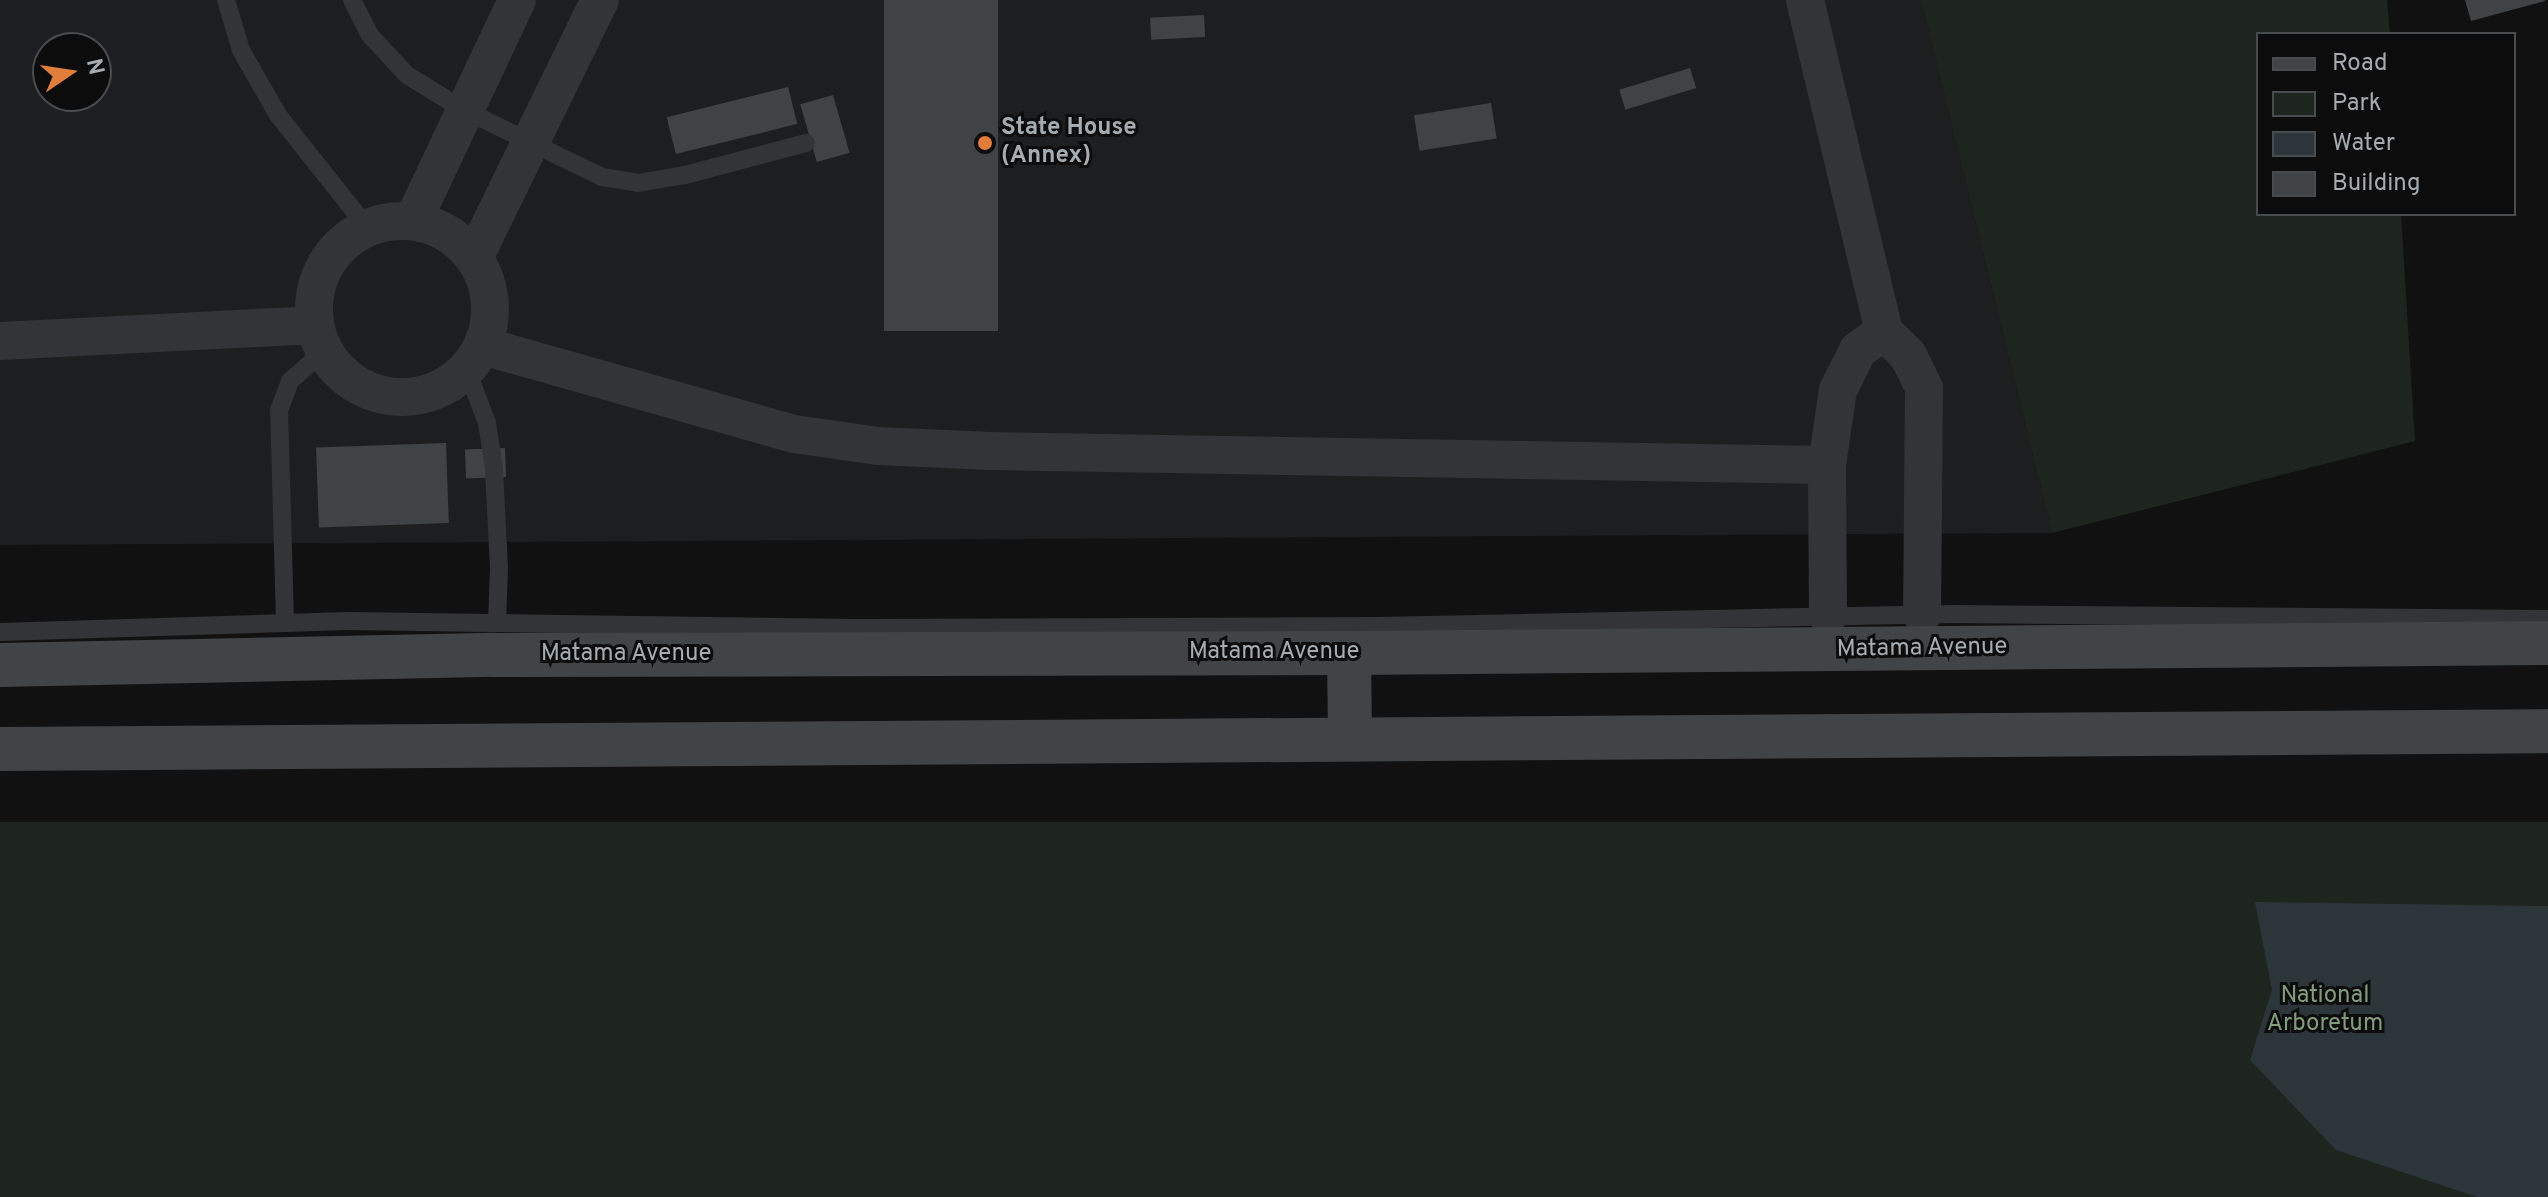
<!DOCTYPE html>
<html>
<head>
<meta charset="utf-8">
<style>
  body { margin:0 }
  #map { position:relative; width:2548px; height:1197px; overflow:hidden; background:#111112; font-family:Overpass,sans-serif }
  div>[style] { position:absolute }
  .built>* { inset:0; background:#1d1e1f }
  .green>* { inset:0; background:#1e251e; transform-origin:0 0 }
  .water>* { inset:0; background:#2c363a }
  .building>* { inset:0; background:#404345; transform-origin:0 0 }
  .lane>* { height:18px; margin:-9px; padding:0 9px; transform-origin:9px; border-radius:9px; background:#323437 }
  .street>* { height:38px; margin:-19px; padding:0 19px; transform-origin:19px; border-radius:19px; background:#323437 }
  .street>.ring { margin:-19px; padding:0; box-sizing:content-box; background:none; border:38px solid #323437; border-radius:50% }
  .secondary>* { height:44px; margin:-22px; padding:0 22px; transform-origin:22px; border-radius:22px; background:#414447 }
  .dots>* { width:22px; height:22px; translate:-50% -50%; box-sizing:border-box; border:4px solid #0c0c0d; border-radius:50% }
  span { translate:-50% -50%; white-space:nowrap; text-align:center; line-height:1.15; -webkit-text-stroke:6px #0c0c0d; paint-order:stroke }
  .poi-label { font-size:24px; color:#a4acb2; font-weight:700 }
  .left { translate:0 -50%; text-align:left }
  .street-label { font-size:24px; color:#a4acb2 }
  .park-label { font-size:24px; color:#829b7c }
  .legend { position:absolute; left:2256px; top:32px; width:260px; height:184px; box-sizing:border-box; background:#0c0c0d; border:2px solid #494c4f; margin:0; padding:10px 14px; list-style:none; font-size:24px; color:#a4acb2 }
  .legend li { display:flex; align-items:center; gap:16px; height:40px }
  .legend b { width:40px; border:2px solid #494c4f }
  .north { position:absolute; left:32px; top:32px; width:80px; height:80px; box-sizing:border-box; background:#0c0c0d; border:2px solid #494c4f; border-radius:50%; rotate:77deg; font-size:22px; font-weight:700; line-height:32px; text-align:center; color:#a4acb2 }
  .north::after { content:''; display:block; margin:auto; width:28px; height:36px; background:#e07d3b; clip-path:polygon(50% 0,100% 100%,50% 72%,0 100%) }
</style>
</head>
<body>
<div id="map">
  <div class="built">
    <i style="clip-path:polygon(evenodd,0 0,1921px 0,2052px 533px,0 545px,0 0,48px 48px,96px 48px,96px 96px,48px 96px,48px 48px)"></i>
  </div>
  <div class="green">
    <i style="clip-path:polygon(1921px 0,2387px 0,2390px 34px,2258px 34px,2258px 214px,2401px 214px,2415px 441px,2052px 533px)"></i>
    <i style="left:2548px;top:822px;width:375px;height:2548px;rotate:90deg"></i>
  </div>
  <div class="water">
    <i style="clip-path:polygon(2255px 902px,2548px 906px,2548px 1197px,2477px 1197px,2336px 1150px,2250px 1060px,2272px 990px)"></i>
  </div>
  <div class="building">
    <i style="left:884px;top:0;width:114px;height:331px"></i>
    <i style="clip-path:polygon(2465px 0,2545px 0,2545px 1px,2471px 21px)"></i>
    <i style="left:1204px;top:15px;width:22px;height:54px;rotate:87deg"></i>
    <i style="left:1690px;top:68px;width:21px;height:74px;rotate:73deg"></i>
    <i style="left:788px;top:87px;width:38px;height:125px;rotate:76deg"></i>
    <i style="left:833px;top:95px;width:60px;height:34px;rotate:74deg"></i>
    <i style="left:1491px;top:103px;width:36px;height:78px;rotate:81deg"></i>
    <i style="left:446px;top:443px;width:80px;height:130px;rotate:88deg"></i>
    <i style="left:505px;top:448px;width:29px;height:40px;rotate:88deg"></i>
  </div>
  <div class="lane">
    <i style="left:226px;top:0;width:52px;rotate:73.3deg"></i>
    <i style="left:241px;top:50px;width:75px;rotate:60.4deg"></i>
    <i style="left:278px;top:115px;width:142px;rotate:51.6deg"></i>
    <i style="left:352px;top:0;width:38px;rotate:63deg"></i>
    <i style="left:369px;top:34px;width:56px;rotate:47.2deg"></i>
    <i style="left:407px;top:75px;width:65px;rotate:31.7deg"></i>
    <i style="left:462px;top:109px;width:156px;rotate:25.9deg"></i>
    <i style="left:602px;top:177px;width:36px;rotate:9deg"></i>
    <i style="left:638px;top:183px;width:48px;rotate:-9.7deg"></i>
    <i style="left:685px;top:175px;width:125px;rotate:-14.8deg"></i>
    <i style="left:467px;top:370px;width:57px;rotate:69.3deg"></i>
    <i style="left:487px;top:423px;width:47px;rotate:81.3deg"></i>
    <i style="left:494px;top:469px;width:99px;rotate:87.1deg"></i>
    <i style="left:499px;top:568px;width:55px;rotate:92.1deg"></i>
    <i style="left:285px;top:622px;width:212px;rotate:-91.6deg"></i>
    <i style="left:279px;top:410px;width:31px;rotate:-69deg"></i>
    <i style="left:290px;top:381px;width:44px;rotate:-41.3deg"></i>
    <i style="left:0;top:632px;width:348px;rotate:-1.8deg"></i>
    <i style="left:348px;top:621px;width:508px;rotate:0.79deg"></i>
    <i style="left:856px;top:628px;width:522px;rotate:-0.22deg"></i>
    <i style="left:1378px;top:626px;width:575px;rotate:-1.2deg"></i>
    <i style="left:1953px;top:614px;width:595px;rotate:0.48deg"></i>
  </div>
  <div class="street">
    <i style="left:1805px;top:0;width:341px;rotate:76.6deg"></i>
    <i style="left:1884px;top:332px;width:33px;rotate:44deg"></i>
    <i style="left:1908px;top:355px;width:37px;rotate:64deg"></i>
    <i style="left:1924px;top:388px;width:227px;rotate:90.5deg"></i>
    <i class="ring" style="left:314px;top:221px;width:138px;height:138px"></i>
    <i style="left:413px;top:221px;width:244px;rotate:-64.8deg"></i>
    <i style="left:474px;top:258px;width:287px;rotate:-64deg"></i>
    <i style="left:0;top:341px;width:314px;rotate:-2.9deg"></i>
    <i style="left:483px;top:346px;width:323px;rotate:15.8deg"></i>
    <i style="left:794px;top:434px;width:85px;rotate:8.1deg"></i>
    <i style="left:878px;top:446px;width:112px;rotate:2.6deg"></i>
    <i style="left:990px;top:451px;width:837px;rotate:0.96deg"></i>
    <i style="left:1828px;top:616px;width:151px;rotate:-90.4deg"></i>
    <i style="left:1827px;top:465px;width:76px;rotate:-81.7deg"></i>
    <i style="left:1838px;top:390px;width:45px;rotate:-63.4deg"></i>
    <i style="left:1858px;top:350px;width:32px;rotate:-35deg"></i>
  </div>
  <div class="secondary">
    <i style="left:1349px;top:653px;width:86px;rotate:89.3deg"></i>
    <i style="left:0;top:665px;width:495px;rotate:-1.2deg"></i>
    <i style="left:495px;top:655px;width:854px;rotate:-0.13deg"></i>
    <i style="left:1349px;top:653px;width:1199px;rotate:-0.48deg"></i>
    <i style="left:0;top:749px;width:2548px;rotate:-0.4deg"></i>
  </div>
  <div class="dots">
    <i style="left:985px;top:143px;background:#e07d3b"></i>
  </div>
  <div class="poi-label">
    <span class="left" style="left:1001px;top:143px">State House<br>(Annex)</span>
  </div>
  <div class="street-label">
    <span style="left:1922px;top:649px;rotate:-1deg">Matama Avenue</span>
    <span style="left:1274px;top:653px">Matama Avenue</span>
    <span style="left:626px;top:655px">Matama Avenue</span>
  </div>
  <div class="park-label">
    <span style="left:2325px;top:1011px">National<br>Arboretum</span>
  </div>
  <ul class="legend">
  <li><b style="height:10px;background:#414447"></b>Road</li>
  <li><b style="height:22px;background:#1e251e"></b>Park</li>
  <li><b style="height:22px;background:#2c363a"></b>Water</li>
  <li><b style="height:22px;background:#404345"></b>Building</li>
  </ul>
  <div class="north">N</div>
</div>
</body>
</html>
